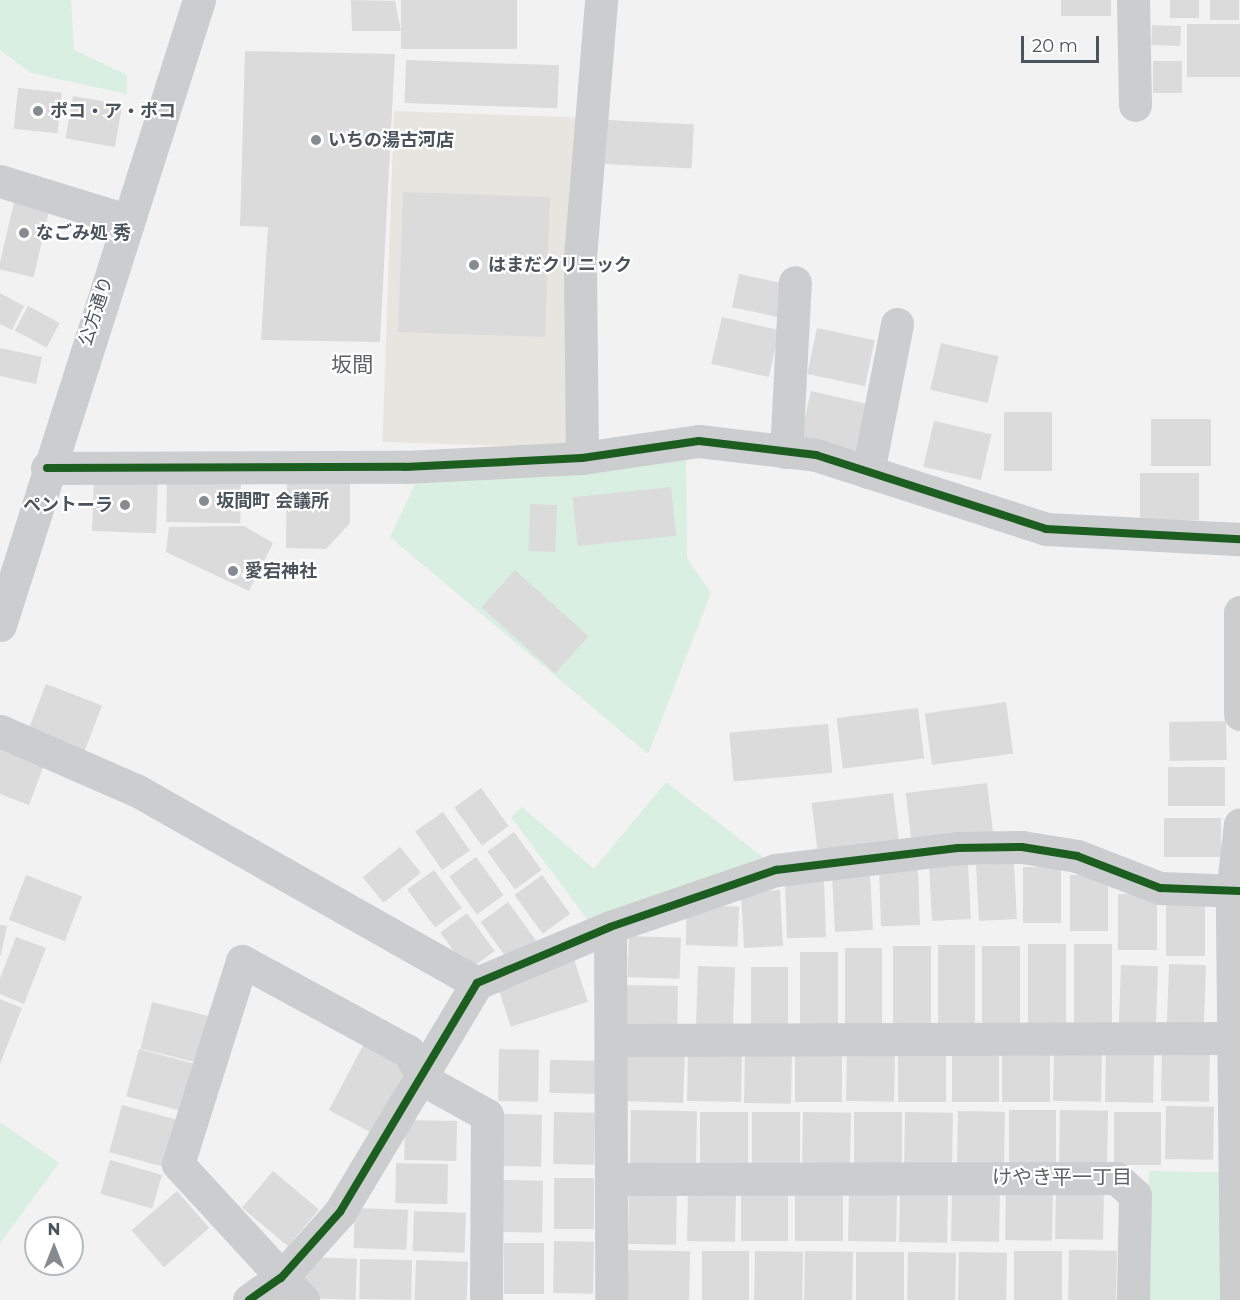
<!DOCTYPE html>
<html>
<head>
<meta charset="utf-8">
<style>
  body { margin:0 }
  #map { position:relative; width:1240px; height:1300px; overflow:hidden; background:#f2f2f2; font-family:Montserrat,"Noto Sans JP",sans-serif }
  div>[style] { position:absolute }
  .commercial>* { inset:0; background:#e6e5e0; transform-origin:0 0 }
  .green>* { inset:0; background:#d9efe2; transform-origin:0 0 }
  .building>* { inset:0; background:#dbdbdc; transform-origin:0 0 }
  .minor>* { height:33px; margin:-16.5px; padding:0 16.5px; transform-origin:16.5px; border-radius:16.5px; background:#cccdcf }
  .cycleway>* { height:8px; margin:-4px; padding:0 4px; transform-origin:4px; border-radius:4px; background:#1b5e20 }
  .dots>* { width:16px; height:16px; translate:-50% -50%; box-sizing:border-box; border:3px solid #fff; border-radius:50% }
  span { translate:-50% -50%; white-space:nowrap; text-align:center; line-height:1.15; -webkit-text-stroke:4.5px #fff; paint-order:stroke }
  .poi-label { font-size:18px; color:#4a545d; font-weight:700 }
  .left { translate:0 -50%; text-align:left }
  .right { translate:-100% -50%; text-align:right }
  .street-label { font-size:18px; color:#4a545d }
  .neighbourhood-label { font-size:20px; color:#5e6165 }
  .quarter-label { font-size:21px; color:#5e6165 }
  .north { position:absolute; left:24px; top:1216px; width:60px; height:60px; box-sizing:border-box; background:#fff; border:2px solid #b7bbbe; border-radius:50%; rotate:0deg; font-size:16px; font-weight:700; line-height:24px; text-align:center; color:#4a545d }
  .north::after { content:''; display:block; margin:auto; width:21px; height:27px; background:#858b91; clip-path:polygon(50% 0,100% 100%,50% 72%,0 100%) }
  .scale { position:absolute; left:1021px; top:36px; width:78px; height:27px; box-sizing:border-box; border:3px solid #4a545d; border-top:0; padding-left:8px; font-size:18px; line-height:21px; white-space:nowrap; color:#4a545d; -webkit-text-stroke:4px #fff; paint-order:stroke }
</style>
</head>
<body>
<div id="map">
  <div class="commercial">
    <i style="left:394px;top:111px;width:184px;height:331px;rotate:2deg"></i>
  </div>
  <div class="green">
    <i style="clip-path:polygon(0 0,71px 0,74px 50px,127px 75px,127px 94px,31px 73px,0 50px)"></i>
    <i style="clip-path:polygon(686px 449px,687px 558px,711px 593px,648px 754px,390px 537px,419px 476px)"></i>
    <i style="clip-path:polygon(666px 782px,763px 857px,590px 923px,511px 817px,522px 807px,594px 869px)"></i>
    <i style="clip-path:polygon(0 1122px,59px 1163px,0 1243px)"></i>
    <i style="left:1149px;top:1171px;width:73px;height:129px;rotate:1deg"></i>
  </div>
  <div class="building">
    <i style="clip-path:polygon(351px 0,395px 1px,401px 31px,352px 31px)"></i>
    <i style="left:401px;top:0;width:116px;height:49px"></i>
    <i style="left:1061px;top:0;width:50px;height:16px"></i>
    <i style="left:1170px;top:0;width:29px;height:18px"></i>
    <i style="left:1210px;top:0;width:29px;height:20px"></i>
    <i style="left:1240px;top:24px;width:53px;height:53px;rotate:90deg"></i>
    <i style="left:1152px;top:25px;width:29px;height:20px;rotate:2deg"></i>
    <i style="clip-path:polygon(245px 51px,395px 54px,380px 342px,261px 340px,268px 227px,240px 226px)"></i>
    <i style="left:406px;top:60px;width:153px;height:43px;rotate:2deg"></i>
    <i style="left:1153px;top:61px;width:29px;height:32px"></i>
    <i style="left:18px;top:88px;width:44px;height:41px;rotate:6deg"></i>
    <i style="left:73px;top:96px;width:50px;height:43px;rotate:10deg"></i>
    <i style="left:607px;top:120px;width:87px;height:44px;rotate:3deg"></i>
    <i style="left:403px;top:192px;width:147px;height:140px;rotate:2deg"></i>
    <i style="left:14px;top:202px;width:36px;height:69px;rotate:13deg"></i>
    <i style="left:739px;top:274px;width:50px;height:34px;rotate:12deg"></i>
    <i style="clip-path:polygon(0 293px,24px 306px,12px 330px,0 324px)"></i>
    <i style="left:28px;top:306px;width:36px;height:28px;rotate:28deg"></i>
    <i style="left:722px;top:317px;width:59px;height:48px;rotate:13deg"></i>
    <i style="left:817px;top:328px;width:59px;height:47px;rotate:12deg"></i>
    <i style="left:941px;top:343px;width:59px;height:48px;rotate:13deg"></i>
    <i style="clip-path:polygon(0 348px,42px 357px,36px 384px,0 376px)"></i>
    <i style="left:811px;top:391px;width:59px;height:48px;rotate:13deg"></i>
    <i style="left:1004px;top:412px;width:48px;height:59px"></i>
    <i style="left:1151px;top:419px;width:60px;height:47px"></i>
    <i style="left:934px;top:421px;width:59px;height:47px;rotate:13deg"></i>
    <i style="left:1140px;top:473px;width:59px;height:47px"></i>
    <i style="clip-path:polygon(287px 476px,350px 477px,350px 523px,326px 549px,286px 548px)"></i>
    <i style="left:94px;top:477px;width:64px;height:54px;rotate:2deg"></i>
    <i style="left:167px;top:479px;width:74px;height:43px;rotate:1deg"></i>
    <i style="left:671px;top:487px;width:49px;height:99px;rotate:84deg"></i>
    <i style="left:530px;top:504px;width:27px;height:47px;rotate:2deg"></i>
    <i style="clip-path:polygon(244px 526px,273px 543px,249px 591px,166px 552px,169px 527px)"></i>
    <i style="left:515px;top:570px;width:99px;height:50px;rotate:42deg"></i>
    <i style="left:46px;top:684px;width:60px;height:48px;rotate:21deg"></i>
    <i style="left:1006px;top:702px;width:52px;height:82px;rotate:82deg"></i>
    <i style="left:918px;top:708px;width:51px;height:82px;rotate:83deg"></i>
    <i style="left:1226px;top:721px;width:39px;height:57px;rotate:89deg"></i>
    <i style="left:828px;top:724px;width:49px;height:99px;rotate:85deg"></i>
    <i style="clip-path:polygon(0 743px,46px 760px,29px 805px,0 794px)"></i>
    <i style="left:1225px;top:767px;width:39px;height:57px;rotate:90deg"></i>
    <i style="left:987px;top:783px;width:52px;height:82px;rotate:83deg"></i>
    <i style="left:481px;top:788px;width:47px;height:33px;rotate:54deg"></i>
    <i style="left:893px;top:793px;width:51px;height:82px;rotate:83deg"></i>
    <i style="left:443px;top:812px;width:47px;height:34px;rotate:55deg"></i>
    <i style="left:1221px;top:818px;width:39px;height:57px;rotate:90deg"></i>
    <i style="left:514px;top:832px;width:47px;height:33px;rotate:54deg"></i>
    <i style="left:400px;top:847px;width:33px;height:48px;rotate:51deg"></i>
    <i style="left:476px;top:857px;width:47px;height:33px;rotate:54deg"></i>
    <i style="left:968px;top:863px;width:56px;height:39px;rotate:87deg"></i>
    <i style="left:1014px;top:863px;width:56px;height:38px;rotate:87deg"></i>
    <i style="left:1023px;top:867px;width:38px;height:56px"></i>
    <i style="left:918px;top:869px;width:56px;height:39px;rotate:88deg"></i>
    <i style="left:434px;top:870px;width:47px;height:33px;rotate:54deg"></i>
    <i style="left:870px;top:874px;width:56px;height:38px;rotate:87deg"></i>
    <i style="left:26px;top:875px;width:60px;height:48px;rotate:21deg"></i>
    <i style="left:542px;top:875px;width:48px;height:34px;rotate:54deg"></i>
    <i style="left:1070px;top:875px;width:38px;height:56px"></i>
    <i style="left:824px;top:881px;width:56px;height:39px;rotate:88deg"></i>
    <i style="left:780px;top:890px;width:56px;height:39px;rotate:87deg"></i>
    <i style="left:1118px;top:894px;width:39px;height:56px"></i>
    <i style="left:1166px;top:900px;width:39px;height:56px"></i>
    <i style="left:508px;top:902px;width:48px;height:34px;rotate:54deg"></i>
    <i style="left:687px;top:905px;width:52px;height:40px;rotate:2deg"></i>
    <i style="left:467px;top:913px;width:47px;height:33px;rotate:54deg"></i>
    <i style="clip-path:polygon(0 925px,7px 926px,1px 955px,0 955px)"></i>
    <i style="left:629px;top:936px;width:52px;height:41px;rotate:2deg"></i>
    <i style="clip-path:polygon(16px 937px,46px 948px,24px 1004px,0 994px,0 978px)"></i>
    <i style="left:1028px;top:944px;width:38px;height:81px"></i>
    <i style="left:1074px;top:944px;width:38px;height:81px"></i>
    <i style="left:938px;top:945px;width:37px;height:82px"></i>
    <i style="left:893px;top:946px;width:38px;height:81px"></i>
    <i style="left:982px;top:946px;width:38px;height:81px"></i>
    <i style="left:845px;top:948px;width:37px;height:81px"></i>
    <i style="left:800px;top:952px;width:38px;height:80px"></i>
    <i style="left:574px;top:959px;width:45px;height:81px;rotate:72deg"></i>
    <i style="left:1169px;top:964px;width:37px;height:60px;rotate:2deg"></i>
    <i style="left:1121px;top:965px;width:37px;height:60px;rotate:2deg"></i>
    <i style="left:698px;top:966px;width:37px;height:60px;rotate:2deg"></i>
    <i style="left:751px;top:967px;width:37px;height:60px"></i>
    <i style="left:627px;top:985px;width:51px;height:39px;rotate:1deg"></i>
    <i style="clip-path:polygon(0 999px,22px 1008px,0 1064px)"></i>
    <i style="left:152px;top:1002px;width:61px;height:48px;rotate:14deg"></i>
    <i style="left:365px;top:1042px;width:49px;height:77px;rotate:28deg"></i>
    <i style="left:625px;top:1047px;width:60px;height:54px;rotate:2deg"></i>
    <i style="left:1054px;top:1047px;width:48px;height:54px;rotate:1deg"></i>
    <i style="left:1162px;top:1047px;width:48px;height:54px;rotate:1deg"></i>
    <i style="left:688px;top:1048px;width:54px;height:53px;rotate:1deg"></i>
    <i style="left:847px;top:1048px;width:48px;height:53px;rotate:1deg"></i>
    <i style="left:1106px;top:1048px;width:48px;height:54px;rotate:1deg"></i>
    <i style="left:139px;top:1049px;width:61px;height:49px;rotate:15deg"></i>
    <i style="left:499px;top:1049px;width:40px;height:52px;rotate:1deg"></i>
    <i style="left:745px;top:1049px;width:47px;height:54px;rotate:1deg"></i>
    <i style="left:795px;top:1049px;width:47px;height:53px"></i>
    <i style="left:898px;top:1049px;width:48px;height:53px"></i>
    <i style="left:952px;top:1049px;width:47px;height:53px"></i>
    <i style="left:1002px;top:1049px;width:48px;height:53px"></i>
    <i style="left:550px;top:1060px;width:47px;height:33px;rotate:1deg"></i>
    <i style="left:122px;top:1105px;width:60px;height:49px;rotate:15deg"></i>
    <i style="left:1166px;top:1106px;width:48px;height:53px;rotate:1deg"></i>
    <i style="left:631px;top:1110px;width:66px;height:54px;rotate:1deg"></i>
    <i style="left:1009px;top:1110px;width:47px;height:53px"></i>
    <i style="left:1060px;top:1110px;width:48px;height:53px;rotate:1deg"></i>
    <i style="left:958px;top:1111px;width:47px;height:53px;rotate:1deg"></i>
    <i style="left:554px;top:1112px;width:41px;height:52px;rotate:1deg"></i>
    <i style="left:700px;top:1112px;width:48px;height:53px"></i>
    <i style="left:752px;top:1112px;width:48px;height:53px"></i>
    <i style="left:803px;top:1112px;width:48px;height:54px;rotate:1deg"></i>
    <i style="left:854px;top:1112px;width:48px;height:53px"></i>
    <i style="left:905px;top:1112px;width:48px;height:53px;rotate:1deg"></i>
    <i style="left:1114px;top:1112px;width:47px;height:53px"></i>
    <i style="left:502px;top:1114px;width:40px;height:52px;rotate:1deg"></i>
    <i style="left:405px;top:1120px;width:52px;height:40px;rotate:1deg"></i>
    <i style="left:110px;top:1160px;width:54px;height:35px;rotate:16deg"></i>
    <i style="left:396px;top:1163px;width:52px;height:40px;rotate:1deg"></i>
    <i style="left:273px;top:1171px;width:60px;height:48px;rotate:40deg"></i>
    <i style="left:554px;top:1178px;width:40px;height:51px"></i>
    <i style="left:502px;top:1180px;width:41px;height:52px;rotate:1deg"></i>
    <i style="left:1056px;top:1186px;width:48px;height:53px;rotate:1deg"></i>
    <i style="left:1006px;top:1187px;width:47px;height:53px;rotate:1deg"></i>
    <i style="left:688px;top:1188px;width:48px;height:53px;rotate:1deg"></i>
    <i style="left:741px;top:1188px;width:47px;height:53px"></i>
    <i style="left:795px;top:1188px;width:48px;height:53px"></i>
    <i style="left:849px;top:1188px;width:48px;height:53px;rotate:1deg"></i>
    <i style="left:952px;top:1188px;width:48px;height:53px;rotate:1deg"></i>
    <i style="left:900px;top:1189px;width:48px;height:53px;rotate:1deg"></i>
    <i style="left:177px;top:1191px;width:49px;height:60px;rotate:49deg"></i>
    <i style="left:629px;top:1191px;width:48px;height:53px;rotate:1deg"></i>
    <i style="left:355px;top:1208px;width:53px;height:40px;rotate:2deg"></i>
    <i style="left:414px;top:1211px;width:52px;height:40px;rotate:2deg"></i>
    <i style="left:554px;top:1241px;width:40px;height:52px;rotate:1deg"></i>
    <i style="left:504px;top:1243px;width:40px;height:51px"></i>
    <i style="left:621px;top:1250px;width:69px;height:50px;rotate:1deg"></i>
    <i style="left:1069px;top:1250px;width:48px;height:50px;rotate:1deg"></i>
    <i style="left:702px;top:1251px;width:47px;height:49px"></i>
    <i style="left:755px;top:1251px;width:48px;height:49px;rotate:1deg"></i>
    <i style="left:805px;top:1251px;width:48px;height:49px;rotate:1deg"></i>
    <i style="left:1014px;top:1251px;width:48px;height:49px"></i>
    <i style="left:856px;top:1252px;width:48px;height:48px"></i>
    <i style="left:908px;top:1252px;width:48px;height:48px;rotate:1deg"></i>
    <i style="left:959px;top:1252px;width:48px;height:48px;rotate:1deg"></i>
    <i style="left:305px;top:1257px;width:52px;height:41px;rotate:2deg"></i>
    <i style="left:360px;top:1259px;width:52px;height:40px;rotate:1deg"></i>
    <i style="left:416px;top:1260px;width:52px;height:40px;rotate:2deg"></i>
  </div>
  <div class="minor">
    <i style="left:1133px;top:0;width:105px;rotate:88.9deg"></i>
    <i style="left:0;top:181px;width:132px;rotate:17.2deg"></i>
    <i style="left:786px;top:452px;width:170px;rotate:-87deg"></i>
    <i style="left:582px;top:458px;width:201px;rotate:-90.6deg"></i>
    <i style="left:580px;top:257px;width:258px;rotate:-85.3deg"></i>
    <i style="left:47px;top:468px;width:358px;rotate:-0.2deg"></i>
    <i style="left:405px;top:467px;width:177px;rotate:-2.9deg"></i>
    <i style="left:582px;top:458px;width:118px;rotate:-8.3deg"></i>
    <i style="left:699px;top:441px;width:118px;rotate:6.8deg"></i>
    <i style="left:816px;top:455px;width:242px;rotate:17.8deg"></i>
    <i style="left:1046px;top:529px;width:194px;rotate:3deg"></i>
    <i style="left:868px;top:472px;width:151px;rotate:-78.9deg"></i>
    <i style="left:1240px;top:612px;width:102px;rotate:90deg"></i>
    <i style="left:0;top:625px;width:656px;rotate:-72.34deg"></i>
    <i style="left:0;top:731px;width:148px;rotate:23.5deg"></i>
    <i style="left:136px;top:790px;width:392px;rotate:29.5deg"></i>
    <i style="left:610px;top:927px;width:373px;rotate:89.8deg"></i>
    <i style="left:612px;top:1040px;width:622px;rotate:-0.18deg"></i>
    <i style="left:612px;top:1179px;width:504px;rotate:-0.11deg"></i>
    <i style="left:1116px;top:1178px;width:25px;rotate:42deg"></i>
    <i style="left:1135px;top:1195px;width:105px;rotate:91.1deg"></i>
    <i style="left:249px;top:1300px;width:39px;rotate:-35deg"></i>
    <i style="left:281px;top:1278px;width:89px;rotate:-48.2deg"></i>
    <i style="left:340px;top:1212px;width:267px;rotate:-59.1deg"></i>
    <i style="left:477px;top:983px;width:144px;rotate:-22.8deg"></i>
    <i style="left:610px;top:927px;width:176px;rotate:-19deg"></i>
    <i style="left:776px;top:870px;width:183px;rotate:-6.9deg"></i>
    <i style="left:958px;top:848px;width:64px;rotate:-0.9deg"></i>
    <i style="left:1022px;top:847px;width:56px;rotate:9.3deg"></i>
    <i style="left:1077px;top:856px;width:89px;rotate:21.1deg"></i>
    <i style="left:1160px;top:888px;width:80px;rotate:2.1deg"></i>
    <i style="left:303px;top:1300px;width:185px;rotate:-132.6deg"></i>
    <i style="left:178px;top:1164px;width:213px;rotate:-72.5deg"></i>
    <i style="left:242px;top:961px;width:189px;rotate:28.5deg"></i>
    <i style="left:408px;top:1051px;width:33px;rotate:61deg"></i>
    <i style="left:424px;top:1080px;width:72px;rotate:29.1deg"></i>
    <i style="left:487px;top:1115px;width:185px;rotate:90.3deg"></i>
    <i style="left:1236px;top:1300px;width:407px;rotate:-90.6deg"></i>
    <i style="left:1232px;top:893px;width:69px;rotate:-83.4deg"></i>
  </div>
  <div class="cycleway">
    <i style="left:47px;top:468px;width:358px;rotate:-0.2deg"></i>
    <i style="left:405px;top:467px;width:177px;rotate:-2.9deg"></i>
    <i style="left:582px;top:458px;width:118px;rotate:-8.3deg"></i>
    <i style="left:699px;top:441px;width:118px;rotate:6.8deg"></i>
    <i style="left:816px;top:455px;width:242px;rotate:17.8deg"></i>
    <i style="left:1046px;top:529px;width:194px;rotate:3deg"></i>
    <i style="left:249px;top:1300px;width:39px;rotate:-35deg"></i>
    <i style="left:281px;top:1278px;width:89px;rotate:-48.2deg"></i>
    <i style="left:340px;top:1212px;width:267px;rotate:-59.1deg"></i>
    <i style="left:477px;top:983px;width:144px;rotate:-22.8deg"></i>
    <i style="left:610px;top:927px;width:176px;rotate:-19deg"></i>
    <i style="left:776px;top:870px;width:183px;rotate:-6.9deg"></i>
    <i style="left:958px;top:848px;width:64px;rotate:-0.9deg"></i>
    <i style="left:1022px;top:847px;width:56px;rotate:9.3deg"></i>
    <i style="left:1077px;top:856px;width:89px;rotate:21.1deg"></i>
    <i style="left:1160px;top:888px;width:80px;rotate:2.1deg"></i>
  </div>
  <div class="dots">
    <i style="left:38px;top:111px;background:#858b91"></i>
    <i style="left:316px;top:140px;background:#858b91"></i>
    <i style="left:24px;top:233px;background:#858b91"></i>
    <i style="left:474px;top:265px;background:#858b91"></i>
    <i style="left:204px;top:501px;background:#858b91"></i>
    <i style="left:125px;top:505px;background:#858b91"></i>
    <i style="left:233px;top:571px;background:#858b91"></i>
  </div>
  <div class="poi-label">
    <span class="left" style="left:50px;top:111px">ポコ・ア・ポコ</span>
    <span class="left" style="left:328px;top:140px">いちの湯古河店</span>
    <span class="left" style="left:36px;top:233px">なごみ処 秀</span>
    <span class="left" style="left:488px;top:265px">はまだクリニック</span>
    <span class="left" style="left:216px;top:501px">坂間町 会議所</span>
    <span class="right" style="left:113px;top:505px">ペントーラ</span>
    <span class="left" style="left:245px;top:571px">愛宕神社</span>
  </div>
  <div class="street-label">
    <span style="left:96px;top:311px;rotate:-72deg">公方通り</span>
  </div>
  <div class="neighbourhood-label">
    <span style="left:1062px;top:1177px">けやき平一丁目</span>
  </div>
  <div class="quarter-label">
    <span style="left:352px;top:365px">坂間</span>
  </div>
  <div class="north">N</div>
  <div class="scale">20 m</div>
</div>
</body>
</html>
